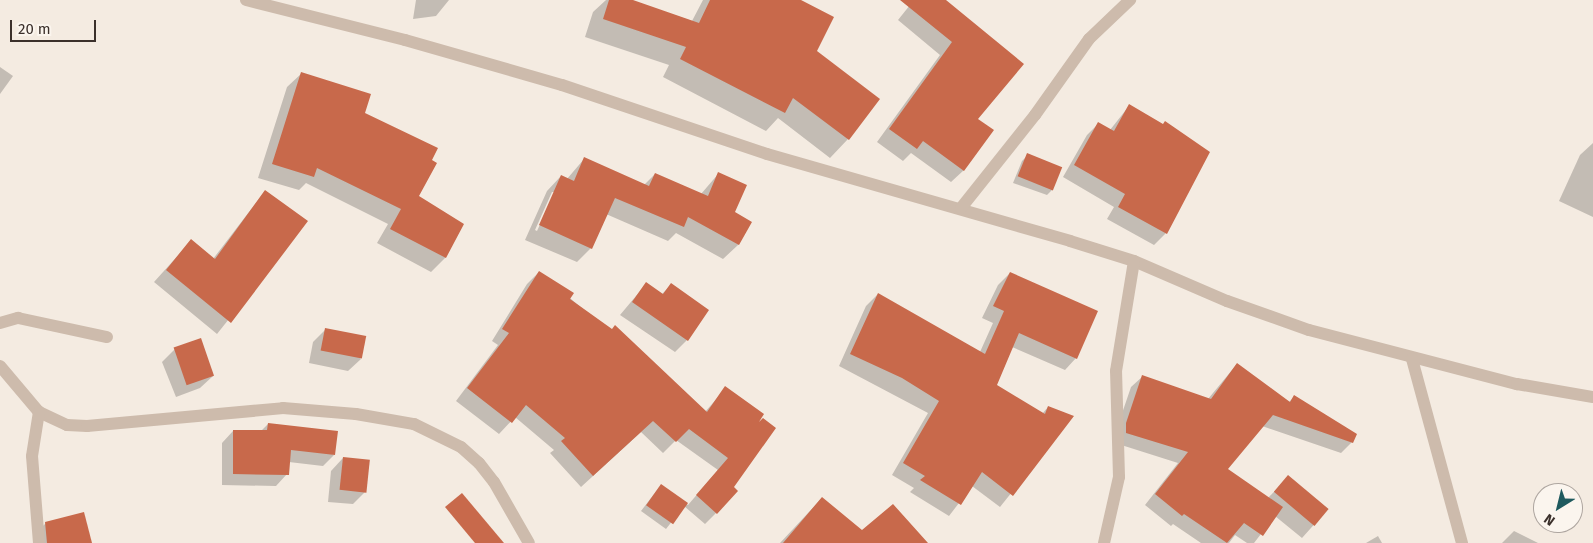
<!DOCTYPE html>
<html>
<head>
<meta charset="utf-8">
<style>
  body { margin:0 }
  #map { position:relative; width:1593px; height:543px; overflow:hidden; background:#f4ebe1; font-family:"Fira Sans",sans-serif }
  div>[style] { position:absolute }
  .shadow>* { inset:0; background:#0003 }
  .building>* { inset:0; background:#c8694b; transform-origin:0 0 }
  .service>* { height:12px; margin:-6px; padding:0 6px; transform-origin:6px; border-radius:6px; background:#cdbbac }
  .minor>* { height:12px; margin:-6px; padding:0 6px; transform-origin:6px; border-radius:6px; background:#cdbbac }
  span { translate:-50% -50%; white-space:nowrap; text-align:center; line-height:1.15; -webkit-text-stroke:4px #fbf5ee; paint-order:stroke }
  .north { position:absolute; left:1533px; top:483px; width:50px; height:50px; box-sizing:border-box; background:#fbf5ee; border:1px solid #aea6a0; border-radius:50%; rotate:216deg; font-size:14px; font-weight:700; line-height:20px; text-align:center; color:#3b302b }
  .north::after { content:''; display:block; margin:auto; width:18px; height:22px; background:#1f5a5e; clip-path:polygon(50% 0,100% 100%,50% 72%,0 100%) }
  .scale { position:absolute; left:10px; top:20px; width:86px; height:22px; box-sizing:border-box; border:2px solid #3b302b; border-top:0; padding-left:6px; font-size:15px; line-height:18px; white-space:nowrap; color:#3b302b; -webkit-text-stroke:4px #fbf5ee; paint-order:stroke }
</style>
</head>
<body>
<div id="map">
  <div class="shadow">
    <i style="clip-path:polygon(416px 0,449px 0,436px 16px,413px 19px)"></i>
    <i style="clip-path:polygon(606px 0,629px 0,692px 21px,703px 0,798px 0,848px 139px,830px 158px,778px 118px,766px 131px,663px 77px,669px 65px,585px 37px,593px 12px)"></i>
    <i style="clip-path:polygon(914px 0,944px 0,977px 119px,964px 170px,951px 182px,911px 153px,903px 161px,877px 142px,940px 55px,898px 20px)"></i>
    <i style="clip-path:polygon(0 67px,13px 76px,0 94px)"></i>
    <i style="clip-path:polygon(302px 73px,363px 114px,417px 196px,463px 225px,445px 258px,431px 272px,377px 243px,388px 224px,306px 183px,299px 190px,258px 178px,287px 87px)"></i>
    <i style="clip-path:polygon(1129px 106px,1166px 233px,1154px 245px,1107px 219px,1114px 207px,1063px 177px,1087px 135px,1099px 123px,1110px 130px)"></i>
    <i style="clip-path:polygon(1593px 143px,1593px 217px,1559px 201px,1580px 155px)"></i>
    <i style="clip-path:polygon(1028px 155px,1053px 189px,1047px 195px,1013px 183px,1022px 161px)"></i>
    <i style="clip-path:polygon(evenodd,584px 159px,644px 185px,655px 174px,701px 194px,719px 173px,733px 213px,750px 222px,738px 245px,723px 259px,676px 233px,668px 241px,606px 214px,591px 248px,577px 262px,525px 240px,547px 191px,561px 176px,567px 179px,584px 159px,552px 192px,555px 192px,537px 231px,535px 230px,552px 192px)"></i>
    <i style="clip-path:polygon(265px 191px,307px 221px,217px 334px,154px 282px,191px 241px,213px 259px)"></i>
    <i style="clip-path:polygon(539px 272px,705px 412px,726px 388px,756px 424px,732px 487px,716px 513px,705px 524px,684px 506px,666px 529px,641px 511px,661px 485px,688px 505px,718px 470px,676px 440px,663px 453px,641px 432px,581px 487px,550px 453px,554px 450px,515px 417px,499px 434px,456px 401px,498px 345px,492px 341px,527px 284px)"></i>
    <i style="clip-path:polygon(1010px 273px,1076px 358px,1065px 370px,1012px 347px,996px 386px,1042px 414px,1048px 407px,1072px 417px,1000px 507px,972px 486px,949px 516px,910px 492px,914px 488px,892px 475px,928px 413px,839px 366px,866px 306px,878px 294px,980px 352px,993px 323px,982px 318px,998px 285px)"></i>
    <i style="clip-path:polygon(646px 284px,661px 295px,671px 285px,687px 340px,675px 352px,620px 315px)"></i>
    <i style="clip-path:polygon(325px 330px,361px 359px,348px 371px,309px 363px,313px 342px)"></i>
    <i style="clip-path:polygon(175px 349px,213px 376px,200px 388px,176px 397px,162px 362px)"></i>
    <i style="clip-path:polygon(1237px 364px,1288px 403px,1295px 396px,1352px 442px,1341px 453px,1262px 426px,1226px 469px,1268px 498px,1288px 477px,1328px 509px,1302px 538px,1275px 516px,1254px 543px,1247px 543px,1235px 535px,1229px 543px,1201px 543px,1173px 524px,1171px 526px,1145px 505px,1178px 463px,1115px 443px,1115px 434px,1131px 387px,1142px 377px,1208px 399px)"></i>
    <i style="clip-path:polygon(268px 424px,334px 455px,323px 466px,289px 462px,287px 474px,276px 486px,222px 485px,222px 443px,233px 431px,261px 431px)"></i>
    <i style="clip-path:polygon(343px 458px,365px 492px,353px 504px,328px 502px,331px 471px)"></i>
    <i style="clip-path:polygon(822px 498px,862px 532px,926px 543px,780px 543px)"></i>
    <i style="clip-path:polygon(46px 523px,91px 543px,34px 543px,34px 535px)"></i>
    <i style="clip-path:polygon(1514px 531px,1538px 543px,1502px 543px)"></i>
    <i style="clip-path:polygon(1378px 536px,1382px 543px,1366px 543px)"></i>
  </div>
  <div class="building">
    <i style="clip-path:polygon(609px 0,633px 0,699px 23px,710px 0,801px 0,834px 17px,817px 51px,880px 99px,849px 140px,793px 98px,785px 113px,680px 59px,686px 47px,603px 19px)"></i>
    <i style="clip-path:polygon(900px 0,946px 0,1024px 64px,978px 119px,994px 130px,964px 171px,923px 141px,917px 149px,889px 129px,952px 42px)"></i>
    <i style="clip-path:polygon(301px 72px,371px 94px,365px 113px,438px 148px,432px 160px,437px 163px,419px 196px,464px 224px,446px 258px,390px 229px,401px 209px,317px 168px,314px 177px,272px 164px)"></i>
    <i style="clip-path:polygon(1129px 104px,1163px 124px,1165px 121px,1210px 152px,1167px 234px,1118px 207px,1125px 194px,1074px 165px,1098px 122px,1114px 131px)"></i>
    <i style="left:1027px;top:153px;width:38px;height:25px;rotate:22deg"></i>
    <i style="clip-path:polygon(584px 157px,649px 186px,655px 173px,708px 196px,718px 172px,747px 185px,735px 212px,752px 222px,739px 245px,688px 217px,684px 227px,615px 198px,592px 249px,539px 225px,561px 175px,574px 181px)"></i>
    <i style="clip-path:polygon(265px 190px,308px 221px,231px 323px,166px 270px,191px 239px,215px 259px)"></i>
    <i style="clip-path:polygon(539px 271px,574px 293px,570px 299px,612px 329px,615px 325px,707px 412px,725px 386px,764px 414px,759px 422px,763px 418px,776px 428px,734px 487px,738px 491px,717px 514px,696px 495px,728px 458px,689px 429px,676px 442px,653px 421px,593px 476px,561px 441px,565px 438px,526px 405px,512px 423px,467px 388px,509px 333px,502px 329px)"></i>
    <i style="clip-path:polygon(1010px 272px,1098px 311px,1077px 359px,1019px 333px,997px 385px,1045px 414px,1048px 406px,1074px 416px,1013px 496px,982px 472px,961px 505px,920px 480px,925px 476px,903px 463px,939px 401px,902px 378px,850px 354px,878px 293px,985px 354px,1004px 311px,993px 306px)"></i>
    <i style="clip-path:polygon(646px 282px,663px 294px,671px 283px,709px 310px,688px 341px,632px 302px)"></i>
    <i style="left:325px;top:328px;width:42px;height:23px;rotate:11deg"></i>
    <i style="left:201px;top:338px;width:40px;height:29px;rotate:71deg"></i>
    <i style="clip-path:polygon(1237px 363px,1290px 402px,1294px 395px,1357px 434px,1353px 443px,1273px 415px,1228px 469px,1283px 507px,1263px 536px,1244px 523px,1227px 543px,1184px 514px,1182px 516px,1155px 494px,1188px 452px,1126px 433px,1126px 423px,1142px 375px,1211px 399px)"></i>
    <i style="clip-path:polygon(268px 423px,338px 431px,335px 455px,291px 450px,289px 475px,233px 474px,233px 430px,267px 430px)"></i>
    <i style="left:343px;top:457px;width:27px;height:33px;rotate:6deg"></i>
    <i style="left:1288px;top:475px;width:53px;height:22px;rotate:40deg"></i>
    <i style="left:661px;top:484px;width:33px;height:26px;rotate:35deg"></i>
    <i style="clip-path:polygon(462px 493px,504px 543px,475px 543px,445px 507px)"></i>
    <i style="clip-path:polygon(822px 497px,862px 530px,893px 504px,928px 543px,783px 543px)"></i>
    <i style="clip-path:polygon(84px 512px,92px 543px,47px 543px,45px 522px)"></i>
  </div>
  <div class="service">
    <i style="left:0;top:323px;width:19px;rotate:-16deg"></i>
    <i style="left:18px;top:318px;width:91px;rotate:12.1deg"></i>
  </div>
  <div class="minor">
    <i style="left:246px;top:0;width:164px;rotate:14.1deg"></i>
    <i style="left:405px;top:40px;width:163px;rotate:16deg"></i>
    <i style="left:562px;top:85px;width:216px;rotate:18.6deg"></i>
    <i style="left:767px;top:154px;width:315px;rotate:16deg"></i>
    <i style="left:1070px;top:241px;width:67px;rotate:17.4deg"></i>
    <i style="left:1134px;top:261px;width:101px;rotate:23.3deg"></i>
    <i style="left:1227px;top:301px;width:87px;rotate:19.5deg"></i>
    <i style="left:1309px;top:330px;width:215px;rotate:14.6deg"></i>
    <i style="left:1517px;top:384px;width:77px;rotate:9.7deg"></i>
    <i style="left:961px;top:208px;width:119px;rotate:-51.5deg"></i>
    <i style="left:1035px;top:115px;width:93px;rotate:-54.6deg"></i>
    <i style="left:1089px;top:39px;width:57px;rotate:-43.6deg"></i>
    <i style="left:1412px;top:359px;width:191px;rotate:74.8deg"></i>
    <i style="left:0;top:366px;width:60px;rotate:49.7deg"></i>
    <i style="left:39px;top:412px;width:31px;rotate:25deg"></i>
    <i style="left:67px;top:425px;width:20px;rotate:3deg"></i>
    <i style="left:87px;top:426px;width:197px;rotate:-5.2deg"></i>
    <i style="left:283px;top:408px;width:73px;rotate:4.7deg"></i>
    <i style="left:356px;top:414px;width:59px;rotate:9.8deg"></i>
    <i style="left:414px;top:424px;width:52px;rotate:26.1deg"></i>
    <i style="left:461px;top:447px;width:24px;rotate:42deg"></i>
    <i style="left:479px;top:463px;width:24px;rotate:52deg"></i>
    <i style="left:494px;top:482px;width:70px;rotate:60.2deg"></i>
    <i style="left:39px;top:543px;width:87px;rotate:-94.6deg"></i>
    <i style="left:32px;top:456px;width:45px;rotate:-81deg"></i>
    <i style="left:1104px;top:543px;width:68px;rotate:-77.2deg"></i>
    <i style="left:1119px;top:477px;width:106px;rotate:-91.6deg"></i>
    <i style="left:1116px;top:371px;width:111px;rotate:-80.7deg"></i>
  </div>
  <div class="north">N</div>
  <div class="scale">20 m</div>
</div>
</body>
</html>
